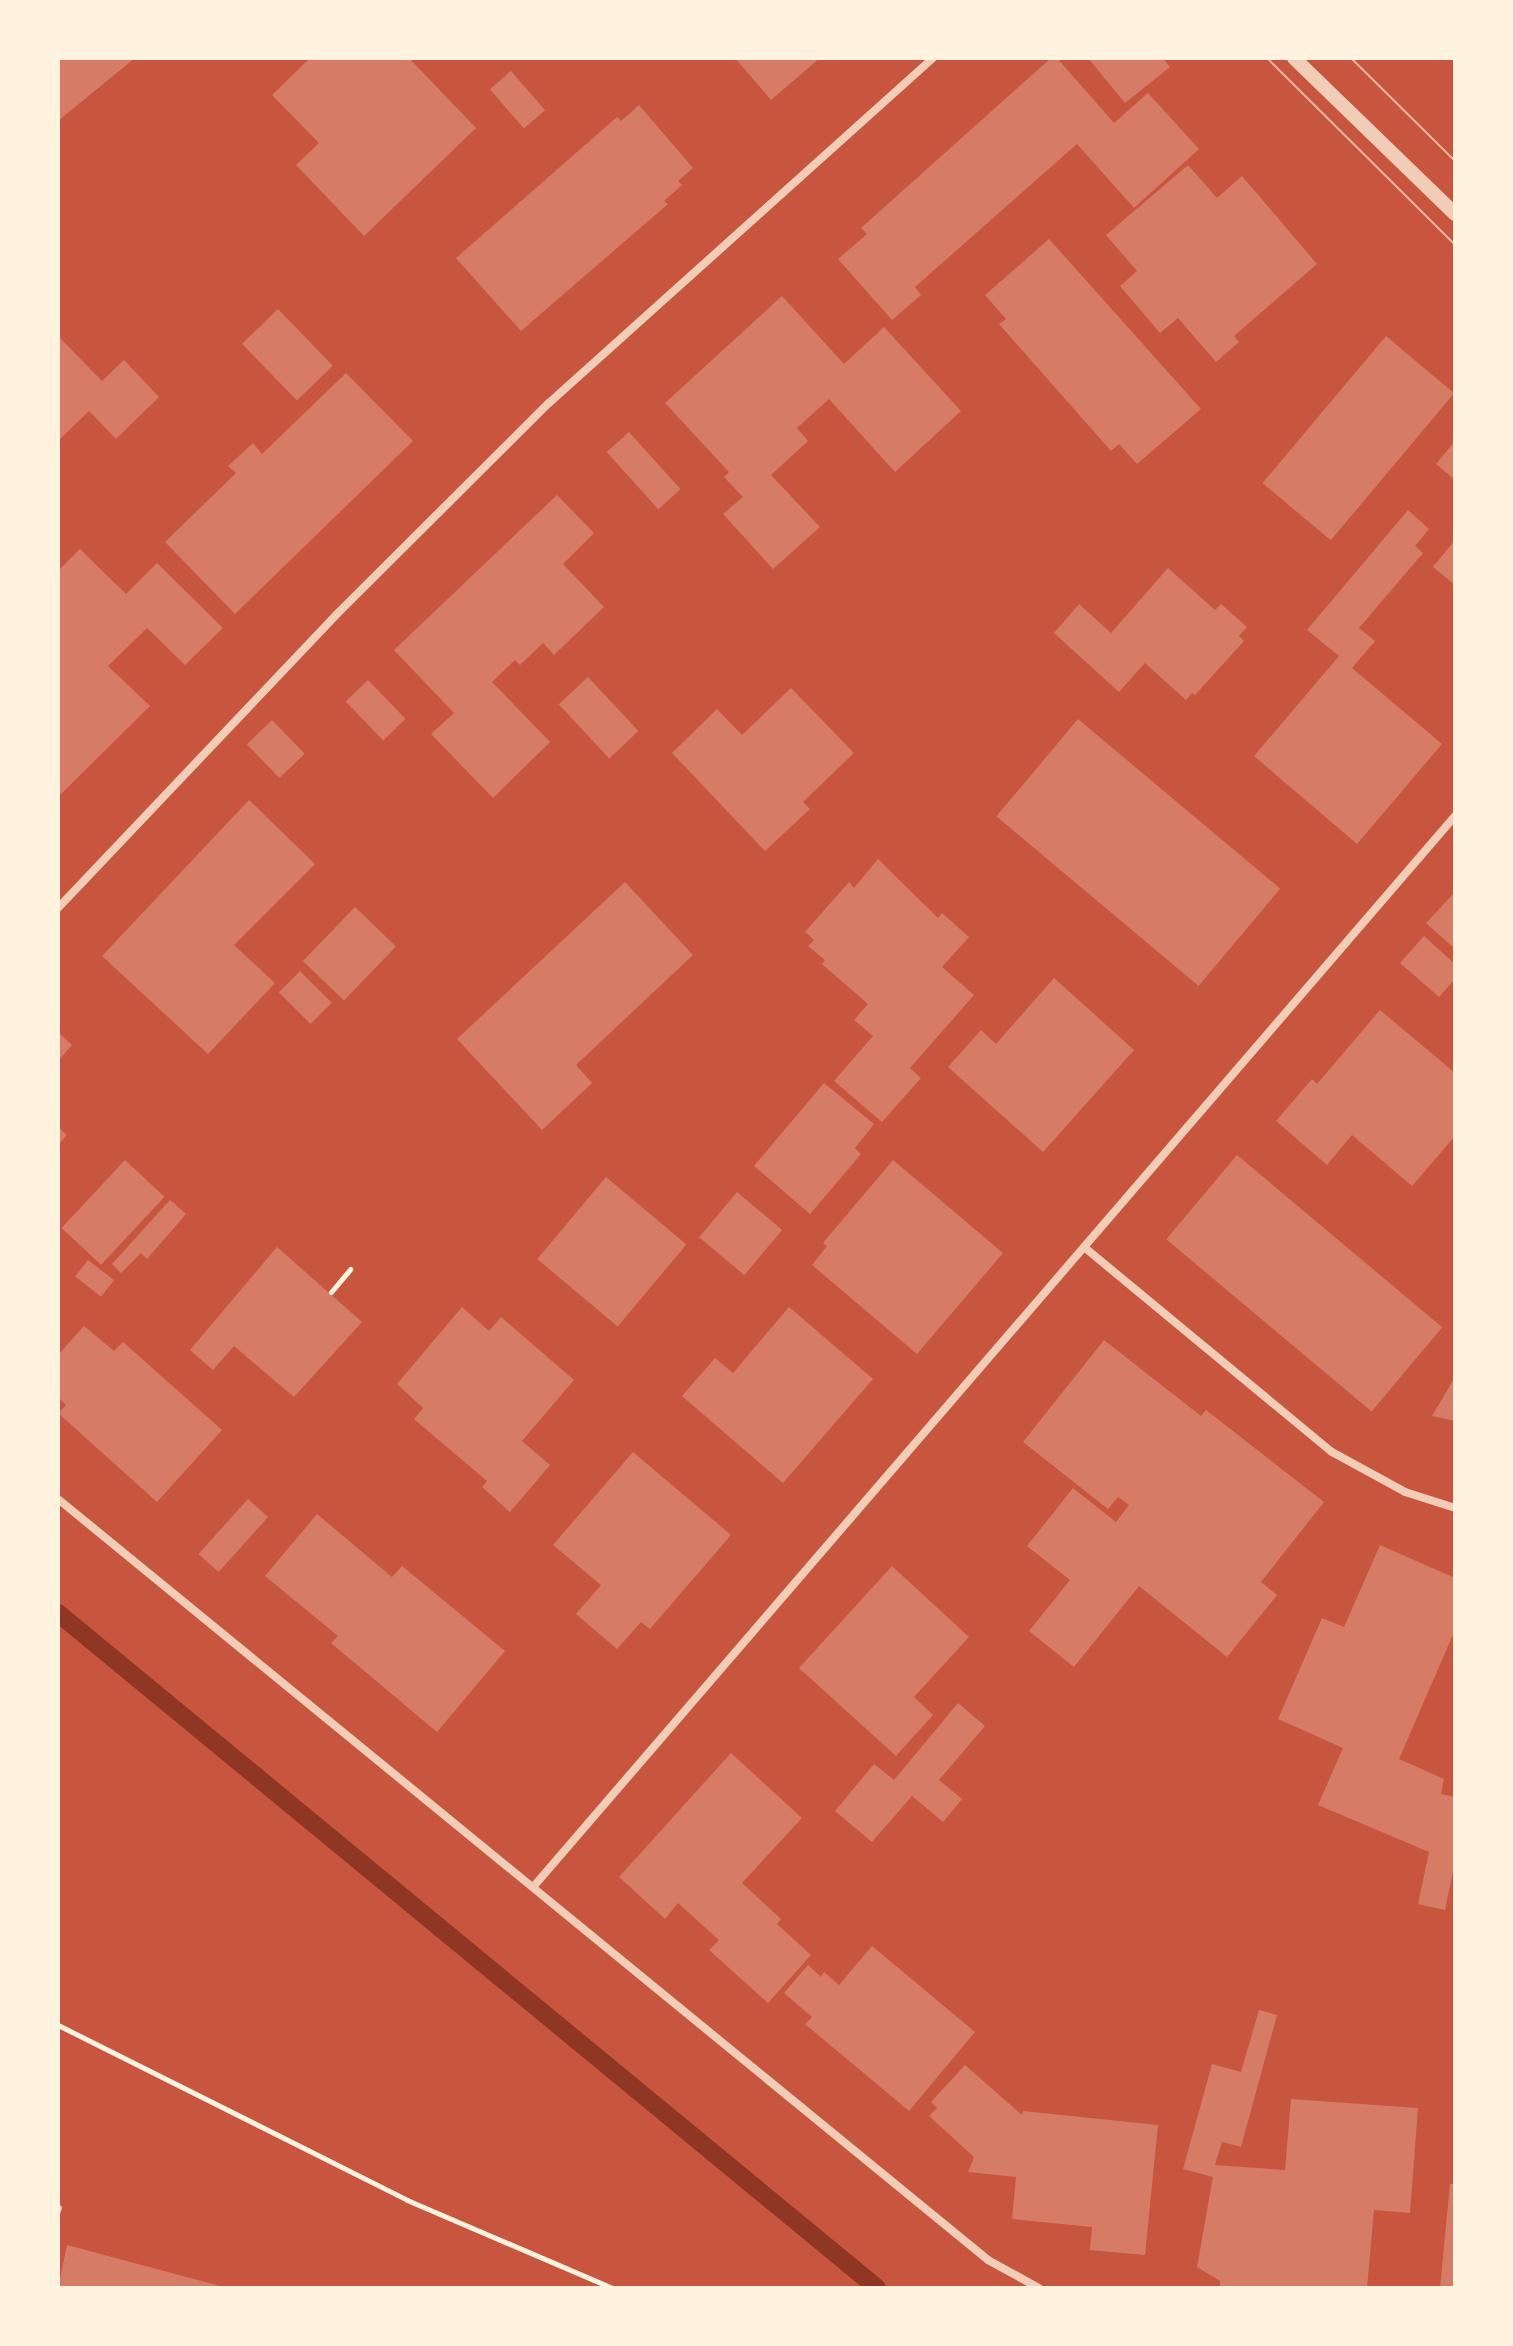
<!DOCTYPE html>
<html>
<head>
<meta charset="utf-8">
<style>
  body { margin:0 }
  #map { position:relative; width:1513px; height:2346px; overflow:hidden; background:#c8553d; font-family:"Exo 2",sans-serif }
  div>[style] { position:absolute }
  .stream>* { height:18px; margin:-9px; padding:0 9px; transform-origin:9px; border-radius:9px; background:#8f3625 }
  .building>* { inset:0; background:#d67c66; transform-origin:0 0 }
  .path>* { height:5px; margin:-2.5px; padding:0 2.5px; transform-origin:2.5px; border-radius:2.5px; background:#fff3e0 }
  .service>* { height:6px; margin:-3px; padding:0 3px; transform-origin:3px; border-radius:3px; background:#f1ccb7 }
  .minor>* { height:8px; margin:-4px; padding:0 4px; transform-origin:4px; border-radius:4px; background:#f1ccb7 }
  .tertiary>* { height:14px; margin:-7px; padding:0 7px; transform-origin:7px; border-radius:7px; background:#f1ccb7 }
  .tram>* { height:2px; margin:-1px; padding:0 1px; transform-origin:1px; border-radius:1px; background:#e9b49f }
  span { translate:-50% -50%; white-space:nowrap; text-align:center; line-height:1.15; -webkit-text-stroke:6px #fff3e0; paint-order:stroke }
  .frame { position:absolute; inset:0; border:60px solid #fff3e0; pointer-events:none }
</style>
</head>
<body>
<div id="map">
  <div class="stream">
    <i style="left:58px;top:1613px;width:1061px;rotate:39.49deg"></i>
  </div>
  <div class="building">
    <i style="clip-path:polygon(58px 58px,135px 58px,58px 121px)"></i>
    <i style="clip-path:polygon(310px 58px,409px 58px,476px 128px,364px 236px,296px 165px,319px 143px,272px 95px)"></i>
    <i style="clip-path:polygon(735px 58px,820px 58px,771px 100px)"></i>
    <i style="clip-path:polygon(1051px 58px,1057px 58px,1114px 123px,1148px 93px,1199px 149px,1134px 208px,1077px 144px,915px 287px,921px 295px,892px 320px,838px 259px,867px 234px,861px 228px)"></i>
    <i style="clip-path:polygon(1088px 58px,1163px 58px,1170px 67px,1125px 103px)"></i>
    <i style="left:511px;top:71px;width:52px;height:28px;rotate:49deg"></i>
    <i style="clip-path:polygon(639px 105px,693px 168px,678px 181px,682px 185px,664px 201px,668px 204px,521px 331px,456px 258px,617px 117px,621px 121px)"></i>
    <i style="clip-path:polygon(1188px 165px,1217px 198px,1242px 176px,1317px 264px,1234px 336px,1239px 342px,1216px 362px,1178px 318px,1160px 333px,1120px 286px,1137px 271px,1106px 235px)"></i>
    <i style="clip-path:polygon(1049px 239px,1201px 409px,1137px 464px,1119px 444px,1111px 451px,999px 324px,1006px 319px,985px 295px)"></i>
    <i style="clip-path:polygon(782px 296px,844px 364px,884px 327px,961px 411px,895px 472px,829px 399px,797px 428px,808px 441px,771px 475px,820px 527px,773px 569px,723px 514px,743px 497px,724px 477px,729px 472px,665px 403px)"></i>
    <i style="left:278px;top:309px;width:79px;height:50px;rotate:46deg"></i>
    <i style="clip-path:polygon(58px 336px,102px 381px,124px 360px,159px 397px,116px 439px,89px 411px,58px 441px)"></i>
    <i style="left:1386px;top:336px;width:89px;height:192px;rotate:40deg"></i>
    <i style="clip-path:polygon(346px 373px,413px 441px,235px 614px,165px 542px,236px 473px,228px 466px,253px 443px,262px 454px)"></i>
    <i style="left:629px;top:432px;width:77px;height:30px;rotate:48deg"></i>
    <i style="clip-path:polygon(1455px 441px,1455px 480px,1436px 464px)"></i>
    <i style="clip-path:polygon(557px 495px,594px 533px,563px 564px,604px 607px,554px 655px,543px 643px,520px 665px,515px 660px,492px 682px,550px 742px,493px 798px,431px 734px,454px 713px,394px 650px)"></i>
    <i style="clip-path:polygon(1408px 510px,1429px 529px,1415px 546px,1423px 553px,1359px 628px,1375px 641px,1352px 668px,1442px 744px,1357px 844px,1254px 756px,1339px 656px,1307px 630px)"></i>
    <i style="clip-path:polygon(1455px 540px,1455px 585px,1433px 567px)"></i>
    <i style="clip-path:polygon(80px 549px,126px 594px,157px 563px,223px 628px,185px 665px,147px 628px,108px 666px,150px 706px,58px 797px,58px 571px)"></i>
    <i style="clip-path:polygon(1168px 568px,1215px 610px,1221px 604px,1247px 627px,1239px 636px,1244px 641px,1195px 695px,1192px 693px,1186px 700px,1145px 663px,1119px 692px,1054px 633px,1079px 604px,1111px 633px)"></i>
    <i style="left:588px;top:677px;width:74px;height:40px;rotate:47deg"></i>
    <i style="left:368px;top:680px;width:54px;height:31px;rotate:46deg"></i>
    <i style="clip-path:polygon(791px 688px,854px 753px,803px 802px,810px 809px,765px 851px,672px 753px,717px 709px,742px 735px)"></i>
    <i style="left:1078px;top:719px;width:264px;height:127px;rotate:40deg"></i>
    <i style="left:272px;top:720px;width:47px;height:35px;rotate:46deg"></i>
    <i style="clip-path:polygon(249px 800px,315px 864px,234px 945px,275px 983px,208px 1054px,102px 956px)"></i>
    <i style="clip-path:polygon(878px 859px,938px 918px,942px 913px,969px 937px,942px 967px,974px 995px,910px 1068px,921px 1078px,882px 1122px,834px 1081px,873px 1036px,854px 1020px,868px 1004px,822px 964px,825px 960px,808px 946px,814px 940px,805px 932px,849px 882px,854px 888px)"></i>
    <i style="clip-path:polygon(625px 882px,693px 955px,576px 1065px,592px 1083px,542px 1130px,457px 1039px)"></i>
    <i style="clip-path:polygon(1455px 892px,1455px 949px,1426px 923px)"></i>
    <i style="left:355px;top:907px;width:57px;height:75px;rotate:44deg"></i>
    <i style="clip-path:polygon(1424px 936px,1455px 964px,1455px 979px,1439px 997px,1400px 963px)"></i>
    <i style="left:300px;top:971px;width:45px;height:30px;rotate:45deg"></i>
    <i style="clip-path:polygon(1054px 978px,1134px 1050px,1043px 1152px,948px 1067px,981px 1030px,996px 1044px)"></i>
    <i style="clip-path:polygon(1380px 1010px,1455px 1073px,1455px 1136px,1412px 1186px,1352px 1135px,1327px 1165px,1276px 1121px,1312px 1079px,1317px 1084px)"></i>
    <i style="clip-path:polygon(58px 1032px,72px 1045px,58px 1061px)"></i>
    <i style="clip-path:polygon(824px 1083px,874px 1124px,855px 1148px,861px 1154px,810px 1214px,754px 1166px)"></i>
    <i style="clip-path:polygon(58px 1127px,67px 1135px,58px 1145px)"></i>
    <i style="left:1237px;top:1155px;width:268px;height:110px;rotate:40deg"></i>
    <i style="left:125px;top:1160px;width:54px;height:93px;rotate:43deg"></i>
    <i style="clip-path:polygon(893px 1160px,1003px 1253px,917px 1354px,812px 1265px,827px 1246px,823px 1243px)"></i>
    <i style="left:606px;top:1177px;width:105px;height:107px;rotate:40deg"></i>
    <i style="left:737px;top:1192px;width:59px;height:59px;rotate:40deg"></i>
    <i style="clip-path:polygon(170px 1200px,186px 1214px,147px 1259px,141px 1253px,121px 1273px,112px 1264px)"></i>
    <i style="clip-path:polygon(277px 1247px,362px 1322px,294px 1397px,234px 1346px,213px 1370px,190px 1350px)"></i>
    <i style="left:88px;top:1260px;width:33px;height:21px;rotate:38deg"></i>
    <i style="clip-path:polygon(462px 1307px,489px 1331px,501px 1317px,574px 1380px,522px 1441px,550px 1465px,510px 1512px,482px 1487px,487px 1481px,414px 1419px,423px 1408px,397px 1384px)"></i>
    <i style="clip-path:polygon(789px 1307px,873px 1379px,783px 1483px,682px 1396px,715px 1358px,733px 1373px)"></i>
    <i style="clip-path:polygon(84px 1326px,114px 1351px,123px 1342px,222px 1430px,157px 1502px,58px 1413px,66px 1405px,58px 1397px,58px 1355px)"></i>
    <i style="clip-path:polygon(1104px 1340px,1201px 1416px,1206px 1410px,1324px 1502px,1261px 1582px,1277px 1595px,1227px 1657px,1139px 1586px,1074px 1667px,1029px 1631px,1070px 1580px,1027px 1546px,1073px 1488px,1116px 1522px,1129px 1505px,1118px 1497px,1108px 1509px,1023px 1442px)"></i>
    <i style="clip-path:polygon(1455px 1377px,1455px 1421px,1432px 1416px)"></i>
    <i style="clip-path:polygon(633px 1452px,731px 1535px,650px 1629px,641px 1622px,617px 1649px,576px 1614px,601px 1585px,553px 1545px)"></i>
    <i style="left:248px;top:1499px;width:27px;height:74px;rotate:42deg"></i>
    <i style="clip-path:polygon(317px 1514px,392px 1577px,402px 1566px,505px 1651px,437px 1732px,331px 1643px,338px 1636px,265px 1576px)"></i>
    <i style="clip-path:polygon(1380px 1545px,1455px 1578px,1455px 1630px,1399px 1759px,1444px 1779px,1441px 1794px,1455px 1797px,1455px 1862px,1445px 1910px,1418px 1904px,1429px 1852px,1318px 1805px,1343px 1748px,1278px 1719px,1322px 1618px,1344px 1627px)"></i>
    <i style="clip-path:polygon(892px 1566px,969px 1637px,914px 1697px,933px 1715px,896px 1756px,799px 1668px)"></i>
    <i style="clip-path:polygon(958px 1703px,985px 1726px,939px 1780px,962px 1799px,943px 1822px,912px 1796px,872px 1842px,835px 1811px,874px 1764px,894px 1780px)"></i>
    <i style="clip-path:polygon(731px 1753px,802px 1818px,742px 1883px,781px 1919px,777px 1924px,811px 1955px,768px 2003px,709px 1950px,719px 1940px,678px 1903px,665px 1919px,619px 1877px)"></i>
    <i style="clip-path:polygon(872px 1946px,975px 2032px,909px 2111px,805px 2024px,812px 2017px,784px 1993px,808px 1965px,821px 1977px,824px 1972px,839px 1985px)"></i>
    <i style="clip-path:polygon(1259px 2010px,1277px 2015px,1241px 2147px,1222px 2142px,1215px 2165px,1285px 2170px,1291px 2099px,1418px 2108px,1410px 2213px,1374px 2210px,1367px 2288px,1220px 2288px,1220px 2281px,1197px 2267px,1213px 2177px,1183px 2169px,1212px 2064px,1241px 2072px)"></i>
    <i style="clip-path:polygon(965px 2065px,1022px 2115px,1023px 2111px,1158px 2125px,1145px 2255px,1090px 2250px,1092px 2227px,1012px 2219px,1016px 2177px,968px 2172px,974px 2157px,929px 2116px,937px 2108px,931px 2102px)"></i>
    <i style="clip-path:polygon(1450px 2184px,1455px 2184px,1455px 2288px,1440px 2288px)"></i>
    <i style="clip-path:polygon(67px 2245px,224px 2287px,224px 2288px,58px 2288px)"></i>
  </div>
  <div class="path">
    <i style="left:331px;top:1292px;width:30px;rotate:-50deg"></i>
    <i style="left:58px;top:2025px;width:390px;rotate:26.6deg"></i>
    <i style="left:407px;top:2200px;width:223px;rotate:23.2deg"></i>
  </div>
  <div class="service">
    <i style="left:58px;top:2211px;width:3px;rotate:-72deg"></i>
  </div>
  <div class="minor">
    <i style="left:58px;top:908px;width:405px;rotate:-46.5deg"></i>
    <i style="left:337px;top:614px;width:299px;rotate:-44.9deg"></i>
    <i style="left:549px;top:403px;width:516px;rotate:-41.94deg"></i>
    <i style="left:1084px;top:1247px;width:322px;rotate:39.6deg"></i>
    <i style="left:1332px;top:1452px;width:83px;rotate:28.7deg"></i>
    <i style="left:1405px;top:1492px;width:52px;rotate:17.7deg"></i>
    <i style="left:58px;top:1499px;width:1202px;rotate:39.29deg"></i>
    <i style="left:988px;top:2260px;width:58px;rotate:28.8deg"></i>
    <i style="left:534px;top:1886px;width:1412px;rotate:-49.28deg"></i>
  </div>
  <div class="tertiary">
    <i style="left:1294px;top:58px;width:224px;rotate:44.1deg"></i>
  </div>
  <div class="tram">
    <i style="left:1267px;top:58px;width:265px;rotate:44.8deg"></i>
    <i style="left:1351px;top:58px;width:146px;rotate:44.7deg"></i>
  </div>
  <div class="frame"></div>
</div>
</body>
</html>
